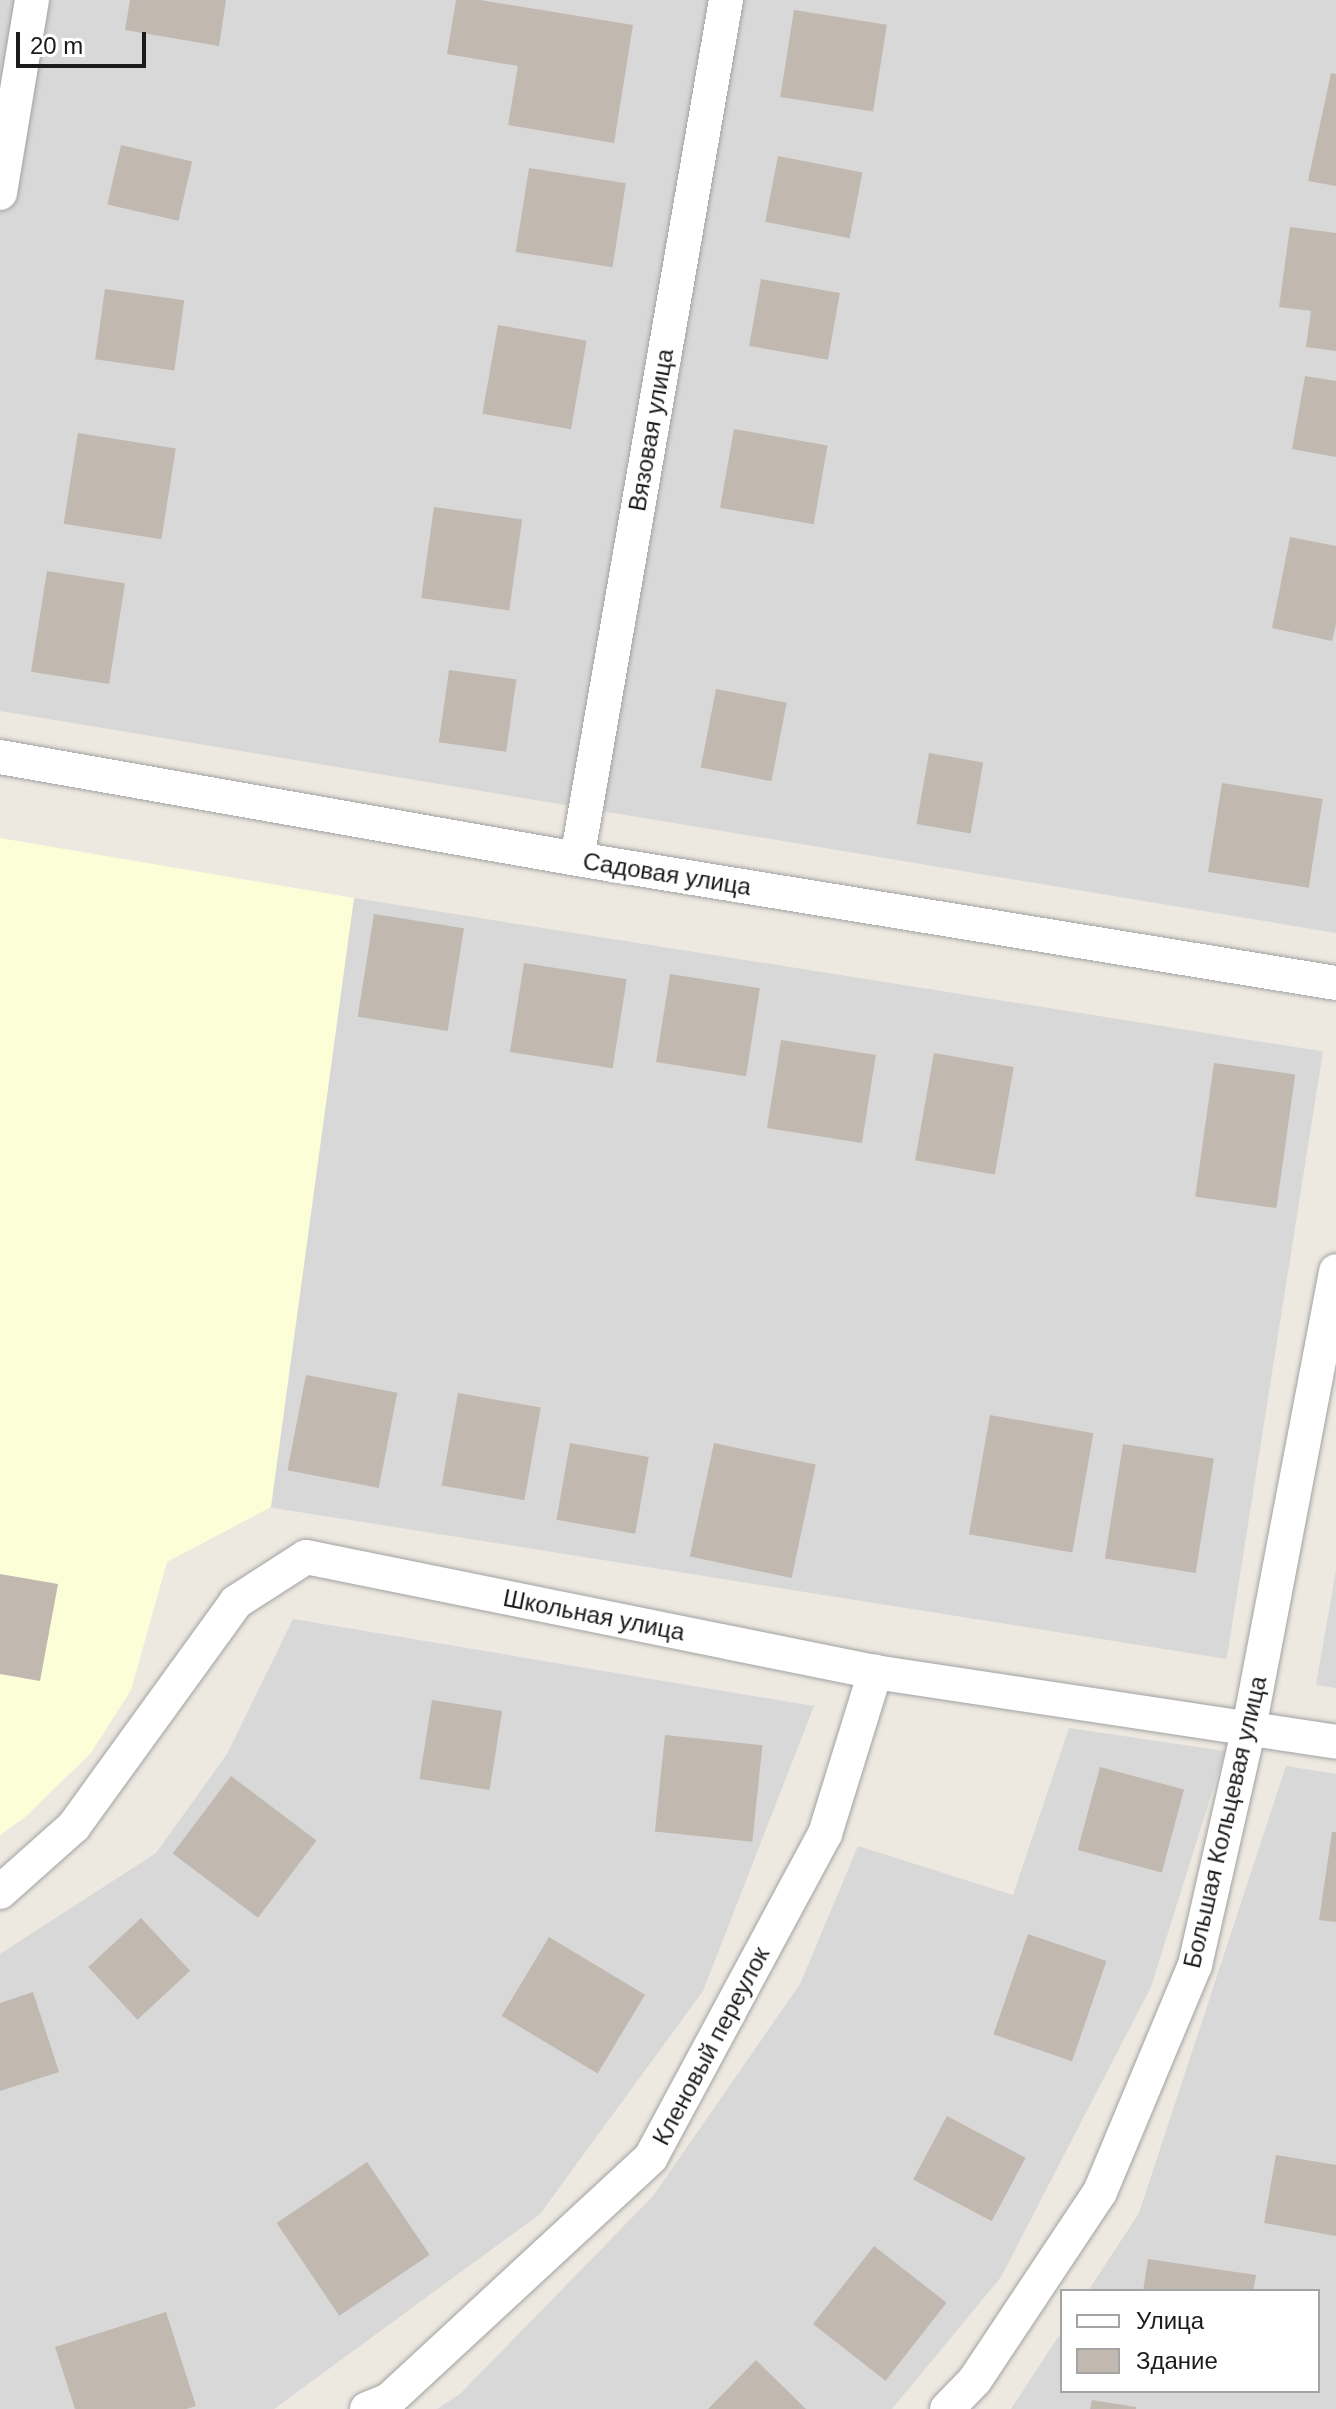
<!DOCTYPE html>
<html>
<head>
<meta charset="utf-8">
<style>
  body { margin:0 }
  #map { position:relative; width:1336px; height:2409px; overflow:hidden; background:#ede9e1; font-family:Arial,sans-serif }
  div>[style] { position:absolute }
  .residential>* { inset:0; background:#d9d8d8; transform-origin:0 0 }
  .education>* { inset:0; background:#fcfed8 }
  .building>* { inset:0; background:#c1b8b0; transform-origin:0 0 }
  .roads { filter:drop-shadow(0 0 2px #a2a2a2) drop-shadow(0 0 2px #a2a2a2) }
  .street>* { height:34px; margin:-17px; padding:0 17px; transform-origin:17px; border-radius:17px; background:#fff }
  span { translate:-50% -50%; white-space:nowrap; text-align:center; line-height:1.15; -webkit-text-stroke:7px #fff; paint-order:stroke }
  .street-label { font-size:24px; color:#1b1b1b }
  .legend { position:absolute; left:1060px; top:2289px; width:260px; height:104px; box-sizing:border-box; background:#fff; border:2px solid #a4a4a4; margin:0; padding:10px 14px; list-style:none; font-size:24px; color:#1b1b1b }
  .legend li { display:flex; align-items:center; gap:16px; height:40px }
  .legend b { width:40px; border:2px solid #a4a4a4 }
  .scale { position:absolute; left:16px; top:32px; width:130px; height:36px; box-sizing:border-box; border:4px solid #1b1b1b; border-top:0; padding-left:10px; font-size:24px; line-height:28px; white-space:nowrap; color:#1b1b1b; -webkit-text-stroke:6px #fff; paint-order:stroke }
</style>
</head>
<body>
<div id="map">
  <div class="residential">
    <i style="clip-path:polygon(0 0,1336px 0,1336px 933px,0 711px)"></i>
    <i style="left:354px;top:898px;width:981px;height:615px;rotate:9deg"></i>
    <i style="clip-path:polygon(1336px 1570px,1336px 1688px,1316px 1685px)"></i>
    <i style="clip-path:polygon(293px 1619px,814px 1706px,703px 1991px,540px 2214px,274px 2409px,0 2409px,0 1954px,156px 1853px,227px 1754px)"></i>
    <i style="clip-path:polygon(1069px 1728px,1225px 1751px,1151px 1987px,1001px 2277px,892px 2409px,437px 2409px,460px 2394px,653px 2196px,800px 1984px,858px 1846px,1013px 1895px)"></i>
    <i style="clip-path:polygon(1286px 1766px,1336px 1774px,1336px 2409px,1011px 2409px,1062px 2331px,1062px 2391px,1318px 2391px,1318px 2291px,1088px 2291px,1139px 2213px)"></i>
  </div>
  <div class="education">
    <i style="clip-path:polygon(0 838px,354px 898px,271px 1507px,167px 1562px,131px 1690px,91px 1753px,24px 1818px,0 1835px)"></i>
  </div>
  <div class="building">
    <i style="clip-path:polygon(130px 0,226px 0,219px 46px,125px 30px)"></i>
    <i style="clip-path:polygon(456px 0,480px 0,633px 25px,614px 143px,508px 125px,518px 66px,447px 54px)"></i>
    <i style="left:794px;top:10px;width:94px;height:88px;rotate:9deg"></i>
    <i style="clip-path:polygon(1331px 73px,1336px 74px,1336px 186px,1308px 181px)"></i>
    <i style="left:121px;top:145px;width:73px;height:61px;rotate:13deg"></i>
    <i style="left:778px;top:156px;width:86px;height:67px;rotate:11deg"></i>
    <i style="left:529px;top:168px;width:98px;height:85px;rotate:9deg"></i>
    <i style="clip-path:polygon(1290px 227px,1336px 233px,1336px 351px,1306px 347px,1311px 311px,1279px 307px)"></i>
    <i style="left:761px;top:279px;width:80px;height:68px;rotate:10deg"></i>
    <i style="left:105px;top:289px;width:80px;height:71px;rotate:8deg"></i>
    <i style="left:498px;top:325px;width:90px;height:90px;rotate:10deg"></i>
    <i style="clip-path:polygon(1305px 376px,1336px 381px,1336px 457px,1292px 449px)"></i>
    <i style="left:734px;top:429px;width:95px;height:80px;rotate:10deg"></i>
    <i style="left:78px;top:433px;width:99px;height:92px;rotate:9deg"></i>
    <i style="left:434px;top:507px;width:89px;height:92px;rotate:8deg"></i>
    <i style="clip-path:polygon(1290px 537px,1336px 546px,1336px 624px,1332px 641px,1272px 628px)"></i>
    <i style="left:47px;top:571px;width:79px;height:102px;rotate:9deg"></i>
    <i style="left:449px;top:670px;width:68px;height:73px;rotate:8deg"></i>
    <i style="left:716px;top:689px;width:72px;height:80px;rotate:11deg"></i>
    <i style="left:929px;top:753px;width:55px;height:72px;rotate:10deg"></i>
    <i style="left:1222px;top:783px;width:102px;height:90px;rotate:9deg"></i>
    <i style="left:374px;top:914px;width:91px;height:104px;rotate:9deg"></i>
    <i style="left:524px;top:963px;width:104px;height:90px;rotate:9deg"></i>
    <i style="left:670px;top:974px;width:91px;height:89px;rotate:9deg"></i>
    <i style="left:781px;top:1040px;width:96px;height:89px;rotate:9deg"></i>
    <i style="left:934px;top:1053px;width:81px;height:109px;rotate:10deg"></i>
    <i style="left:1214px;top:1063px;width:82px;height:135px;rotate:8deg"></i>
    <i style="left:306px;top:1375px;width:93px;height:97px;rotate:11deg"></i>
    <i style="left:458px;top:1393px;width:84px;height:94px;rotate:10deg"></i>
    <i style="left:990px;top:1415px;width:105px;height:121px;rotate:10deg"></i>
    <i style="left:570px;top:1443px;width:80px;height:78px;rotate:10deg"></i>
    <i style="left:714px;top:1443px;width:104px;height:116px;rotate:12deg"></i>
    <i style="left:1123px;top:1444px;width:92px;height:116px;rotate:9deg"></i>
    <i style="clip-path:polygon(0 1574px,58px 1584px,40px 1681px,0 1674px)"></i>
    <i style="left:432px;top:1700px;width:71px;height:80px;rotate:9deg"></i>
    <i style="left:665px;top:1735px;width:98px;height:97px;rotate:6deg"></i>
    <i style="left:1100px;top:1767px;width:87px;height:86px;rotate:15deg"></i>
    <i style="left:231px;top:1776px;width:107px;height:97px;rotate:37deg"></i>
    <i style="clip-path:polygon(1332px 1832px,1336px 1832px,1336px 1922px,1319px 1920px)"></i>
    <i style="left:141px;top:1918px;width:72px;height:72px;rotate:47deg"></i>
    <i style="left:1028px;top:1934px;width:83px;height:106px;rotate:19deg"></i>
    <i style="left:549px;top:1937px;width:112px;height:92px;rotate:31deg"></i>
    <i style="clip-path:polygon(33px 1992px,59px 2072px,0 2091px,0 2003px)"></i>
    <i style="left:947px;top:2116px;width:89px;height:72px;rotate:28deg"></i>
    <i style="clip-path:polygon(1276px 2155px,1336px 2165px,1336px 2236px,1264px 2223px)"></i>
    <i style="left:367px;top:2162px;width:112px;height:109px;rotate:56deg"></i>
    <i style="left:874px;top:2246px;width:92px;height:99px;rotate:38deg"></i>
    <i style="clip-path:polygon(1148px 2259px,1256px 2275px,1253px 2291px,1143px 2291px)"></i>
    <i style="clip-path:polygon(166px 2312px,196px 2406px,186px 2409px,75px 2409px,55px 2347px)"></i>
    <i style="clip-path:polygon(756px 2360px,806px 2409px,708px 2409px)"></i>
    <i style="clip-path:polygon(1092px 2400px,1136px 2407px,1136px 2409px,1090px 2409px)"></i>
  </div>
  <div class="roads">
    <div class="street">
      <i style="left:0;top:193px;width:196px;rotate:-80.6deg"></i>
      <i style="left:0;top:757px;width:586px;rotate:10.02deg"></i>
      <i style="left:577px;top:859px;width:769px;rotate:9.28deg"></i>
      <i style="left:577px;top:859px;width:872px;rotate:-80.16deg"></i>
      <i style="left:0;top:1892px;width:99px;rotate:-41.7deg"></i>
      <i style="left:74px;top:1826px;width:276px;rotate:-54.1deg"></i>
      <i style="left:236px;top:1602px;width:83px;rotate:-32.7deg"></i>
      <i style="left:306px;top:1557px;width:581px;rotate:11.43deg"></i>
      <i style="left:875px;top:1672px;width:466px;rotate:8.6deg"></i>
      <i style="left:367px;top:2409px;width:24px;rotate:-22deg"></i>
      <i style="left:389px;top:2400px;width:357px;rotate:-42.8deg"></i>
      <i style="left:651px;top:2157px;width:367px;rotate:-61.7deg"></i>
      <i style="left:825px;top:1834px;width:170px;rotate:-72.8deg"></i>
      <i style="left:947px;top:2409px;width:40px;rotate:-46deg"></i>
      <i style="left:975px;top:2380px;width:226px;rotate:-56.4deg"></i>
      <i style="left:1100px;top:2192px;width:246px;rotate:-67.3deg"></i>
      <i style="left:1195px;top:1965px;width:243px;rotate:-77.2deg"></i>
      <i style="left:1249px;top:1728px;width:465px;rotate:-79.2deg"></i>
    </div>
  </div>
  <div class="street-label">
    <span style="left:651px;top:430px;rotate:-80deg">Вязовая улица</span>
    <span style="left:667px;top:874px;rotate:9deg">Садовая улица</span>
    <span style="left:594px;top:1615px;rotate:11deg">Школьная улица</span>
    <span style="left:1225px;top:1822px;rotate:-77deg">Большая Кольцевая улица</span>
    <span style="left:711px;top:2046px;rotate:-62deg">Кленовый переулок</span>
  </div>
  <ul class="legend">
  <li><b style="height:10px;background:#fff"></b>Улица</li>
  <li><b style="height:22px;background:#c1b8b0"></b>Здание</li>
  </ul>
  <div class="scale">20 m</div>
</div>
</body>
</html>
